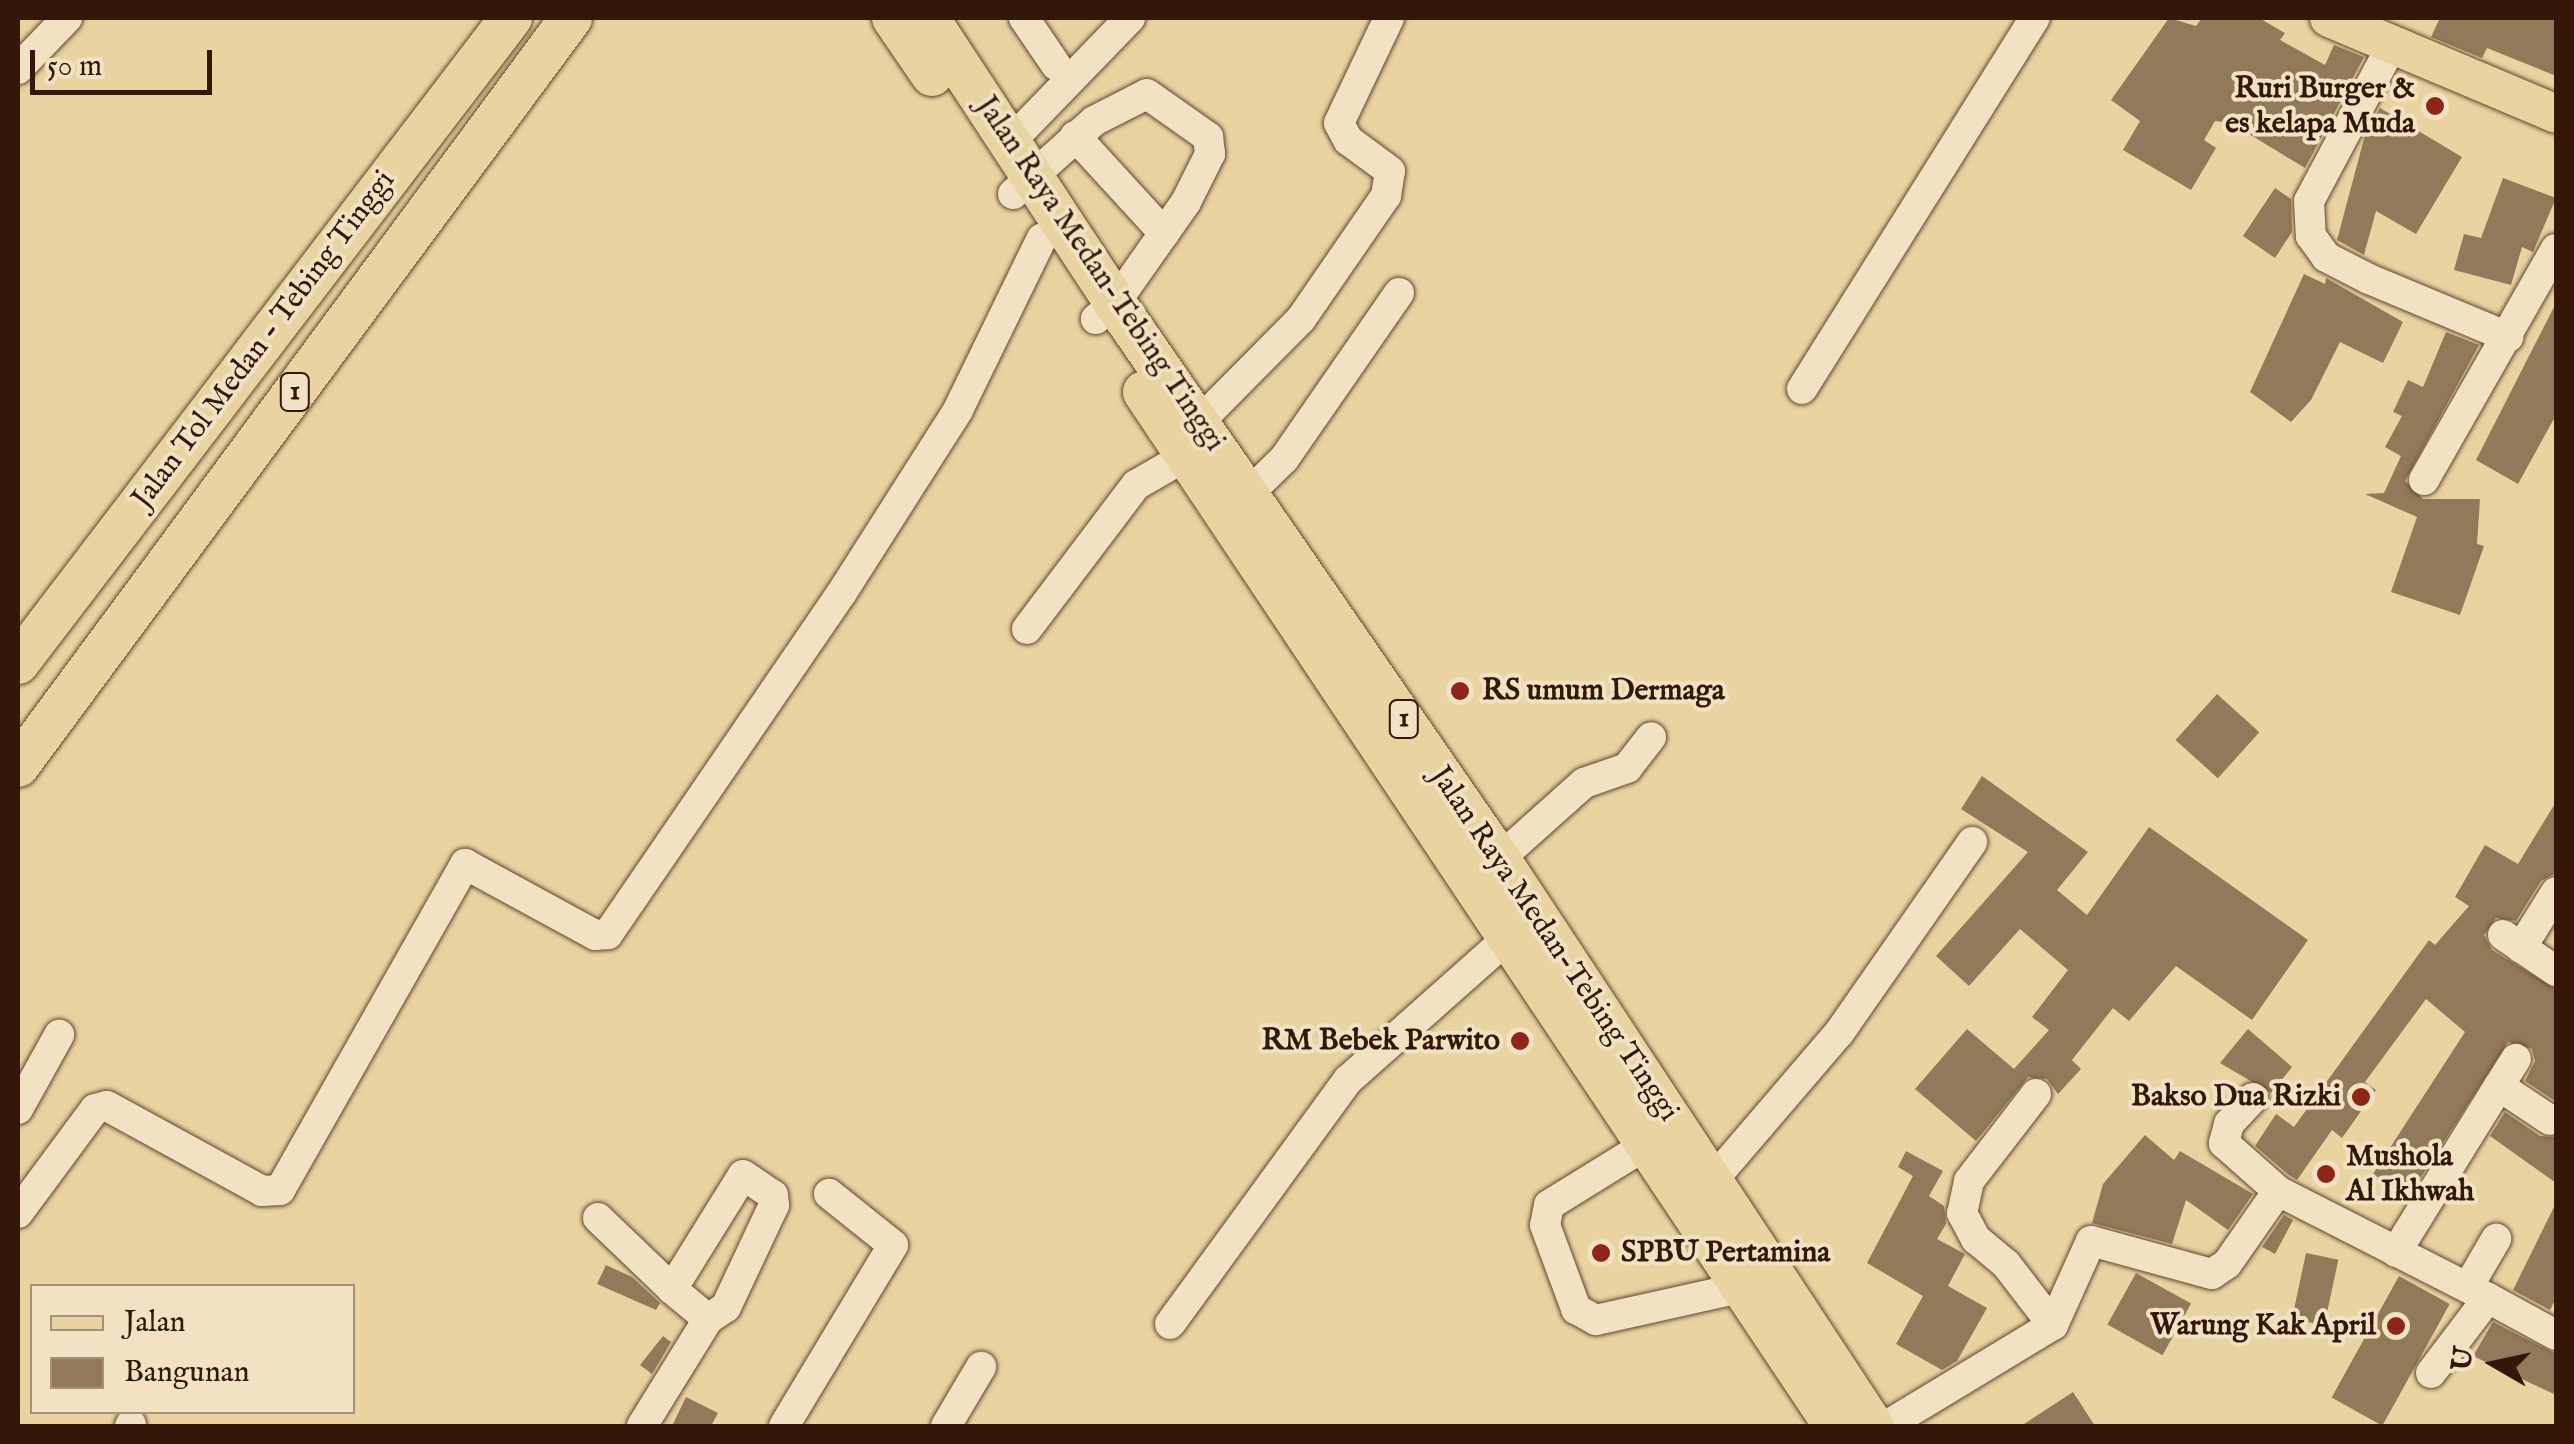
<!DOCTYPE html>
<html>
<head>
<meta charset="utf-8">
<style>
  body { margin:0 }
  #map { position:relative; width:2574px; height:1444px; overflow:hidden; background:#e8d3a1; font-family:"IM FELL English",serif }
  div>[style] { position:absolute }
  .building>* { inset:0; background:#927959; transform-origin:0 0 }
  .roads { filter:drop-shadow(0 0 2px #624630) drop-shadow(0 0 2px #624630) }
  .minor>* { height:30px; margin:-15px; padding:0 15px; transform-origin:15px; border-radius:15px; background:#f0e2c2 }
  .major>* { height:38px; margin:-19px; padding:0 19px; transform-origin:19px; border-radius:19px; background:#e8d3a1 }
  .highway>* { height:42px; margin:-21px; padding:0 21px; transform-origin:21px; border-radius:21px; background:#e8d3a1 }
  .dots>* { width:28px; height:28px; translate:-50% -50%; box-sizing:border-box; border:5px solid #f0e2c2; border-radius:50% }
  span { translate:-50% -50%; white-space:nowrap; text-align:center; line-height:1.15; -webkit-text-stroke:8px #f0e2c2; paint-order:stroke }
  .shield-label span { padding:2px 8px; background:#f0e2c2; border:2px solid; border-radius:8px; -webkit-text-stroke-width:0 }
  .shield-label { font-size:28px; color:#35170a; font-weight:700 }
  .poi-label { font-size:30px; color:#35170a; font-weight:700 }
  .right { translate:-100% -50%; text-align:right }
  .left { translate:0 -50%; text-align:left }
  .street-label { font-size:30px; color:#35170a }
  .frame { position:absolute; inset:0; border:20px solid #35170a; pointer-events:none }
  .legend { position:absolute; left:30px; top:1284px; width:325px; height:130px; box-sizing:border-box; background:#f0e2c2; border:2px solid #a59178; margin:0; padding:12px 18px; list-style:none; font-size:30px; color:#35170a }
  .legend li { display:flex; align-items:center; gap:20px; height:50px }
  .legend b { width:50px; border:2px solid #a59178 }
  .north { position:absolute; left:2444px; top:1314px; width:100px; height:100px; -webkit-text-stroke:8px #f0e2c2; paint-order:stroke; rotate:279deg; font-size:28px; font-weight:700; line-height:40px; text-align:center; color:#35170a }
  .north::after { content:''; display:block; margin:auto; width:35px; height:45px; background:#35170a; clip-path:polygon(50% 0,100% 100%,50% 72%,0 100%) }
  .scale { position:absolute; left:30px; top:50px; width:182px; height:45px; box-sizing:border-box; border:5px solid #35170a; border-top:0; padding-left:12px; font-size:30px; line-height:35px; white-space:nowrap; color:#35170a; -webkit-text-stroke:8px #f0e2c2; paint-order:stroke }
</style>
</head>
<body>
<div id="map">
  <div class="building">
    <i style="clip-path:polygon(2169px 18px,2196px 26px,2202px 18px,2259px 18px,2285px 33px,2280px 40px,2325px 65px,2334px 45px,2364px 57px,2305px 168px,2231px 123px,2215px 121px,2204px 140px,2216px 148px,2191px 190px,2123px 150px,2140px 121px,2111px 100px)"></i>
    <i style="clip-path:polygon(2440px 18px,2556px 18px,2556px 76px,2487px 48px,2482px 58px,2431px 37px)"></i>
    <i style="clip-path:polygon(2380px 108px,2462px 157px,2416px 234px,2376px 211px,2364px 255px,2337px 240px,2365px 135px)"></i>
    <i style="clip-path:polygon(2503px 178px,2556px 198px,2533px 252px,2522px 247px,2511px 285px,2454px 270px,2464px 234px,2481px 238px)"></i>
    <i style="clip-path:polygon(2275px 188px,2291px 199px,2292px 232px,2275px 258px,2243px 236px)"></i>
    <i style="clip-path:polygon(2304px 274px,2325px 284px,2326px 278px,2403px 322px,2383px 363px,2340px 342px,2311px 400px,2291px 422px,2250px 392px)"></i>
    <i style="clip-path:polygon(2556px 303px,2556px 415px,2518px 484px,2476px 460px)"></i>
    <i style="clip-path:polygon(2446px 332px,2479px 345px,2405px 481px,2423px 499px,2480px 499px,2477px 544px,2484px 546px,2460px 615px,2391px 592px,2417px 517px,2365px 494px,2384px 493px,2401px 456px,2385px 447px,2402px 416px,2393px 412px,2408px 380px,2423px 387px)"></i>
    <i style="left:2217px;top:694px;width:57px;height:62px;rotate:42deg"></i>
    <i style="clip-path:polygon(1982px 776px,2088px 852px,2057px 890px,2087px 915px,2149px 827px,2308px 940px,2252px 1020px,2176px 966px,2129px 1021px,2113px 1008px,2072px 1060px,2081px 1069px,2058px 1094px,2047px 1079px,2028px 1077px,1976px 1141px,1915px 1089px,1967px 1029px,2014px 1069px,2049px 1030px,2032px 1017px,2068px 970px,2020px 929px,1969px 986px,1936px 956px,2028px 852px,1961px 809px)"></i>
    <i style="clip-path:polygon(2556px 802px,2556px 873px,2541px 881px,2516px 921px,2496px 918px,2484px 935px,2492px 950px,2556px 989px,2555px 1101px,2525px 1081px,2535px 1061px,2532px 1049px,2508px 1042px,2408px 1197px,2373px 1174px,2465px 1032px,2426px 999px,2365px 1082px,2376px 1090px,2342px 1138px,2332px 1130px,2297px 1180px,2289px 1175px,2255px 1146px,2276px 1114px,2294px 1127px,2429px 940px,2435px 945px,2469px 906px,2455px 897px,2485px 845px,2518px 864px)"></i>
    <i style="clip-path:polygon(2248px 1029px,2292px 1067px,2271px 1093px,2220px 1063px)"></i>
    <i style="clip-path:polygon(2505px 1112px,2540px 1136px,2556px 1137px,2556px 1183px,2490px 1136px)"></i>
    <i style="clip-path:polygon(2145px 1135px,2174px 1160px,2180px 1151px,2253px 1194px,2228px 1230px,2186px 1200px,2172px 1244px,2092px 1223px,2103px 1184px)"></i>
    <i style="clip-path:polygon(1906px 1151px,1943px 1171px,1929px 1196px,1944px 1206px,1946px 1224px,1937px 1239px,1965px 1254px,1948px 1286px,1987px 1308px,1957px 1361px,1942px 1370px,1896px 1344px,1923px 1296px,1867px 1263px,1913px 1176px,1898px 1167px)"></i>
    <i style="clip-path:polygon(2556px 1203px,2556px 1298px,2550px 1310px,2513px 1290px)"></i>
    <i style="clip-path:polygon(2284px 1215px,2293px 1220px,2275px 1254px,2262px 1247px)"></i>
    <i style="left:2306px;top:1253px;width:33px;height:67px;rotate:12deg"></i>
    <i style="clip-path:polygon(606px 1265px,632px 1277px,660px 1303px,656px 1310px,597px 1284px)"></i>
    <i style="left:2136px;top:1273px;width:63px;height:59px;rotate:29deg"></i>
    <i style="left:2399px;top:1276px;width:58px;height:139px;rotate:29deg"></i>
    <i style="clip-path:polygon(2493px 1322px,2556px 1354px,2556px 1395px,2473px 1356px)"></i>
    <i style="clip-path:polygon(663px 1336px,671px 1342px,652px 1374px,640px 1365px)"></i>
    <i style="clip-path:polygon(2073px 1392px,2095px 1426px,2021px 1426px)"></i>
    <i style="clip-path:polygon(686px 1397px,718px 1413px,711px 1426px,672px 1426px)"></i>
  </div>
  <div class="roads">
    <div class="minor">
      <i style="left:1024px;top:18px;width:57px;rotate:55.8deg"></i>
      <i style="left:2391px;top:47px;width:174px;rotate:118deg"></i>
      <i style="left:2309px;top:201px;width:35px;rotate:87deg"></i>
      <i style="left:2311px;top:236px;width:26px;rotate:54deg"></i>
      <i style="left:2326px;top:257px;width:48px;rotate:27.1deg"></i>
      <i style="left:2369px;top:279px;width:151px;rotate:22.6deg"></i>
      <i style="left:18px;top:69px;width:71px;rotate:-46.1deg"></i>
      <i style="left:1075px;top:136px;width:132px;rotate:47.5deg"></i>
      <i style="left:1009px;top:143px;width:174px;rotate:-45.9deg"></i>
      <i style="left:1013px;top:194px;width:109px;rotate:-42deg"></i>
      <i style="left:1094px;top:121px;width:59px;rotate:-27deg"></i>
      <i style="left:1147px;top:94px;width:75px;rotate:35.2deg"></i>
      <i style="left:1208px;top:137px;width:17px;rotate:83deg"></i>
      <i style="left:1210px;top:154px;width:54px;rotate:116.6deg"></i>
      <i style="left:1186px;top:202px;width:123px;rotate:125.1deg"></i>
      <i style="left:1115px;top:303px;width:25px;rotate:140deg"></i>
      <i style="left:1802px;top:389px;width:438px;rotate:-57.9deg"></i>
      <i style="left:1199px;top:422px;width:145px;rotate:-45.3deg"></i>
      <i style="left:1301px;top:319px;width:150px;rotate:-55.4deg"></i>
      <i style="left:1386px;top:196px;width:25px;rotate:-81deg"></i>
      <i style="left:1390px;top:171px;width:52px;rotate:-143.6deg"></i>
      <i style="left:1348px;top:140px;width:19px;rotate:-118deg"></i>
      <i style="left:1339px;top:123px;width:116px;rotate:-64.5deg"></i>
      <i style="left:2424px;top:480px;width:266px;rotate:-60.3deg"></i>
      <i style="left:1249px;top:493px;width:49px;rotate:-44.2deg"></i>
      <i style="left:1284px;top:459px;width:202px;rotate:-55.3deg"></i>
      <i style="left:1027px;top:629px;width:181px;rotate:-52.9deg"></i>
      <i style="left:1136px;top:485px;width:58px;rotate:-30.1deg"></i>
      <i style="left:1499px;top:859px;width:114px;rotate:-41.8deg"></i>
      <i style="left:1584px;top:783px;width:46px;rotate:-19.2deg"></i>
      <i style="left:1627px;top:768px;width:39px;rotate:-52deg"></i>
      <i style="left:2503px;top:935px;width:64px;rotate:34.2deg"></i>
      <i style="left:2521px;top:948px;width:66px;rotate:-58deg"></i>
      <i style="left:2499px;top:1086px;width:32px;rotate:-58deg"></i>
      <i style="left:2036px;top:1094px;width:110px;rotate:127.6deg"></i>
      <i style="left:1969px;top:1181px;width:33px;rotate:102deg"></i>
      <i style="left:1962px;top:1213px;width:30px;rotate:62deg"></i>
      <i style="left:1976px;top:1239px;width:39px;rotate:40deg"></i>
      <i style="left:2006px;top:1264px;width:77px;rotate:52.4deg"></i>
      <i style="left:2253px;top:1098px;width:35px;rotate:133deg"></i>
      <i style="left:2229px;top:1124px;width:20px;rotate:105deg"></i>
      <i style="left:2224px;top:1143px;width:72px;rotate:41.6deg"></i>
      <i style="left:2278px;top:1191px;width:236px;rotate:27deg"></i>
      <i style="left:18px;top:1109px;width:85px;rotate:-61deg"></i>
      <i style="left:1646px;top:1145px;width:114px;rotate:148.3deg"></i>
      <i style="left:1549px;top:1205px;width:20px;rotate:101deg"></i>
      <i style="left:1545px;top:1225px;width:90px;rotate:69.7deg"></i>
      <i style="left:1576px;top:1309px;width:23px;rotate:29deg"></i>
      <i style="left:1596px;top:1320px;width:148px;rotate:-12.5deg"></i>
      <i style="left:1712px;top:1181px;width:195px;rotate:-49.4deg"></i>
      <i style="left:1839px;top:1033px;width:233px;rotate:-55.1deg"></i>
      <i style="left:18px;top:1213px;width:129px;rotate:-53.5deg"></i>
      <i style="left:95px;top:1109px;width:12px;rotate:-14deg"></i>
      <i style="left:107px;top:1106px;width:177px;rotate:28.7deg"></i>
      <i style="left:262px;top:1191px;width:18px;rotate:-3deg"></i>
      <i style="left:280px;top:1190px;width:375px;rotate:-60.4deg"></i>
      <i style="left:465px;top:864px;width:148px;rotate:28.6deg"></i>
      <i style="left:595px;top:935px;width:13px;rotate:-4deg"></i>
      <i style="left:608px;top:934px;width:412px;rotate:-55.6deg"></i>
      <i style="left:841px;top:594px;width:218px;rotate:-57.5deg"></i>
      <i style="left:958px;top:410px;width:191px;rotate:-64deg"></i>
      <i style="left:598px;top:1218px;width:103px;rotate:43.8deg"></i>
      <i style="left:2396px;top:1252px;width:195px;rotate:-58.2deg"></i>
      <i style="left:2499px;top:1086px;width:61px;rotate:33.7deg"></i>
      <i style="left:2468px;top:1287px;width:56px;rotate:-59.7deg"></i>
      <i style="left:1170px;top:1324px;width:302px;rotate:-53.9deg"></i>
      <i style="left:1348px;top:1080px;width:217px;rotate:-41.6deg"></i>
      <i style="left:2431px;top:1373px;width:94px;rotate:-52.8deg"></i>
      <i style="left:2488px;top:1298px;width:77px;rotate:28.6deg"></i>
      <i style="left:130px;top:1426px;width:2px;rotate:-63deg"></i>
      <i style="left:642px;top:1426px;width:126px;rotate:-58.3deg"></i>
      <i style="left:708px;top:1319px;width:47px;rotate:-140.2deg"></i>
      <i style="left:672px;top:1289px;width:134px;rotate:-58.1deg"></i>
      <i style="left:743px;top:1175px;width:36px;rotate:34deg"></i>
      <i style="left:773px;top:1195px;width:10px;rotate:84deg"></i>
      <i style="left:774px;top:1205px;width:113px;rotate:115.2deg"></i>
      <i style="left:726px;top:1307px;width:22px;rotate:146deg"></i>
      <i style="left:784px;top:1426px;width:211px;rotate:-58.9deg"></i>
      <i style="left:893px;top:1245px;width:82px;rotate:-141.4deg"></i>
      <i style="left:946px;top:1426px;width:69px;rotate:-59.3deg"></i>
      <i style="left:1886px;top:1426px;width:195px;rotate:-31.2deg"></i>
      <i style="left:2053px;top:1325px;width:92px;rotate:-65.7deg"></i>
      <i style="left:2091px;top:1241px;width:125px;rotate:15.3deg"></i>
      <i style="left:2212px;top:1274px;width:18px;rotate:-34deg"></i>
      <i style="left:2227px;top:1264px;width:89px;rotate:-55.1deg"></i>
    </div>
    <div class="major">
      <i style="left:2329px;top:18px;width:246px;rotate:22.9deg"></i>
    </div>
    <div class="highway">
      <i style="left:893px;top:18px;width:69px;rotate:55.6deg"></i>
      <i style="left:928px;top:18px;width:341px;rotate:56.7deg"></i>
      <i style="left:1115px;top:303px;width:676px;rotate:55.37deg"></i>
      <i style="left:1499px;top:859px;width:679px;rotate:56.59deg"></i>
      <i style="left:1144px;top:392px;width:1244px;rotate:56.25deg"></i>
      <i style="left:18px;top:663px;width:812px;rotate:-52.61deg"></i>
      <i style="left:18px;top:766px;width:930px;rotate:-53.52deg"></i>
    </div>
  </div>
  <div class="dots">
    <i style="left:2435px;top:106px;background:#8f2418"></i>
    <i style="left:1460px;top:691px;background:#8f2418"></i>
    <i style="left:1520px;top:1041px;background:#8f2418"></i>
    <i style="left:2361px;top:1097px;background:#8f2418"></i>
    <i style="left:2326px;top:1174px;background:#8f2418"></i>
    <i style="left:1601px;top:1253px;background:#8f2418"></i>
    <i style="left:2396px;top:1326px;background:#8f2418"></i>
  </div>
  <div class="shield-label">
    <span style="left:295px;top:392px">1</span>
    <span style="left:1404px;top:719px">1</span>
  </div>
  <div class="poi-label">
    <span class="right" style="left:2415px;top:106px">Ruri Burger &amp;<br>es kelapa Muda</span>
    <span class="left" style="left:1482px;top:691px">RS umum Dermaga</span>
    <span class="right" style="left:1500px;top:1041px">RM Bebek Parwito</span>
    <span class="right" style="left:2341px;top:1097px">Bakso Dua Rizki</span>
    <span class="left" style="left:2346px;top:1174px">Mushola<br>Al Ikhwah</span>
    <span class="left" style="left:1621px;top:1253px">SPBU Pertamina</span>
    <span class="right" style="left:2376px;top:1326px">Warung Kak April</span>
  </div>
  <div class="street-label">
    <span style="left:1100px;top:274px;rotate:56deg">Jalan Raya Medan-Tebing Tinggi</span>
    <span style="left:264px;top:340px;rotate:-53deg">Jalan Tol Medan - Tebing Tinggi</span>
    <span style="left:1554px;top:944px;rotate:56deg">Jalan Raya Medan-Tebing Tinggi</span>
  </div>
  <div class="frame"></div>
  <ul class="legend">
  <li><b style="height:12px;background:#e8d3a1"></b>Jalan</li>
  <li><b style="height:28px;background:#927959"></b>Bangunan</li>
  </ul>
  <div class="north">U</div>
  <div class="scale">50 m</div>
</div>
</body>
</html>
